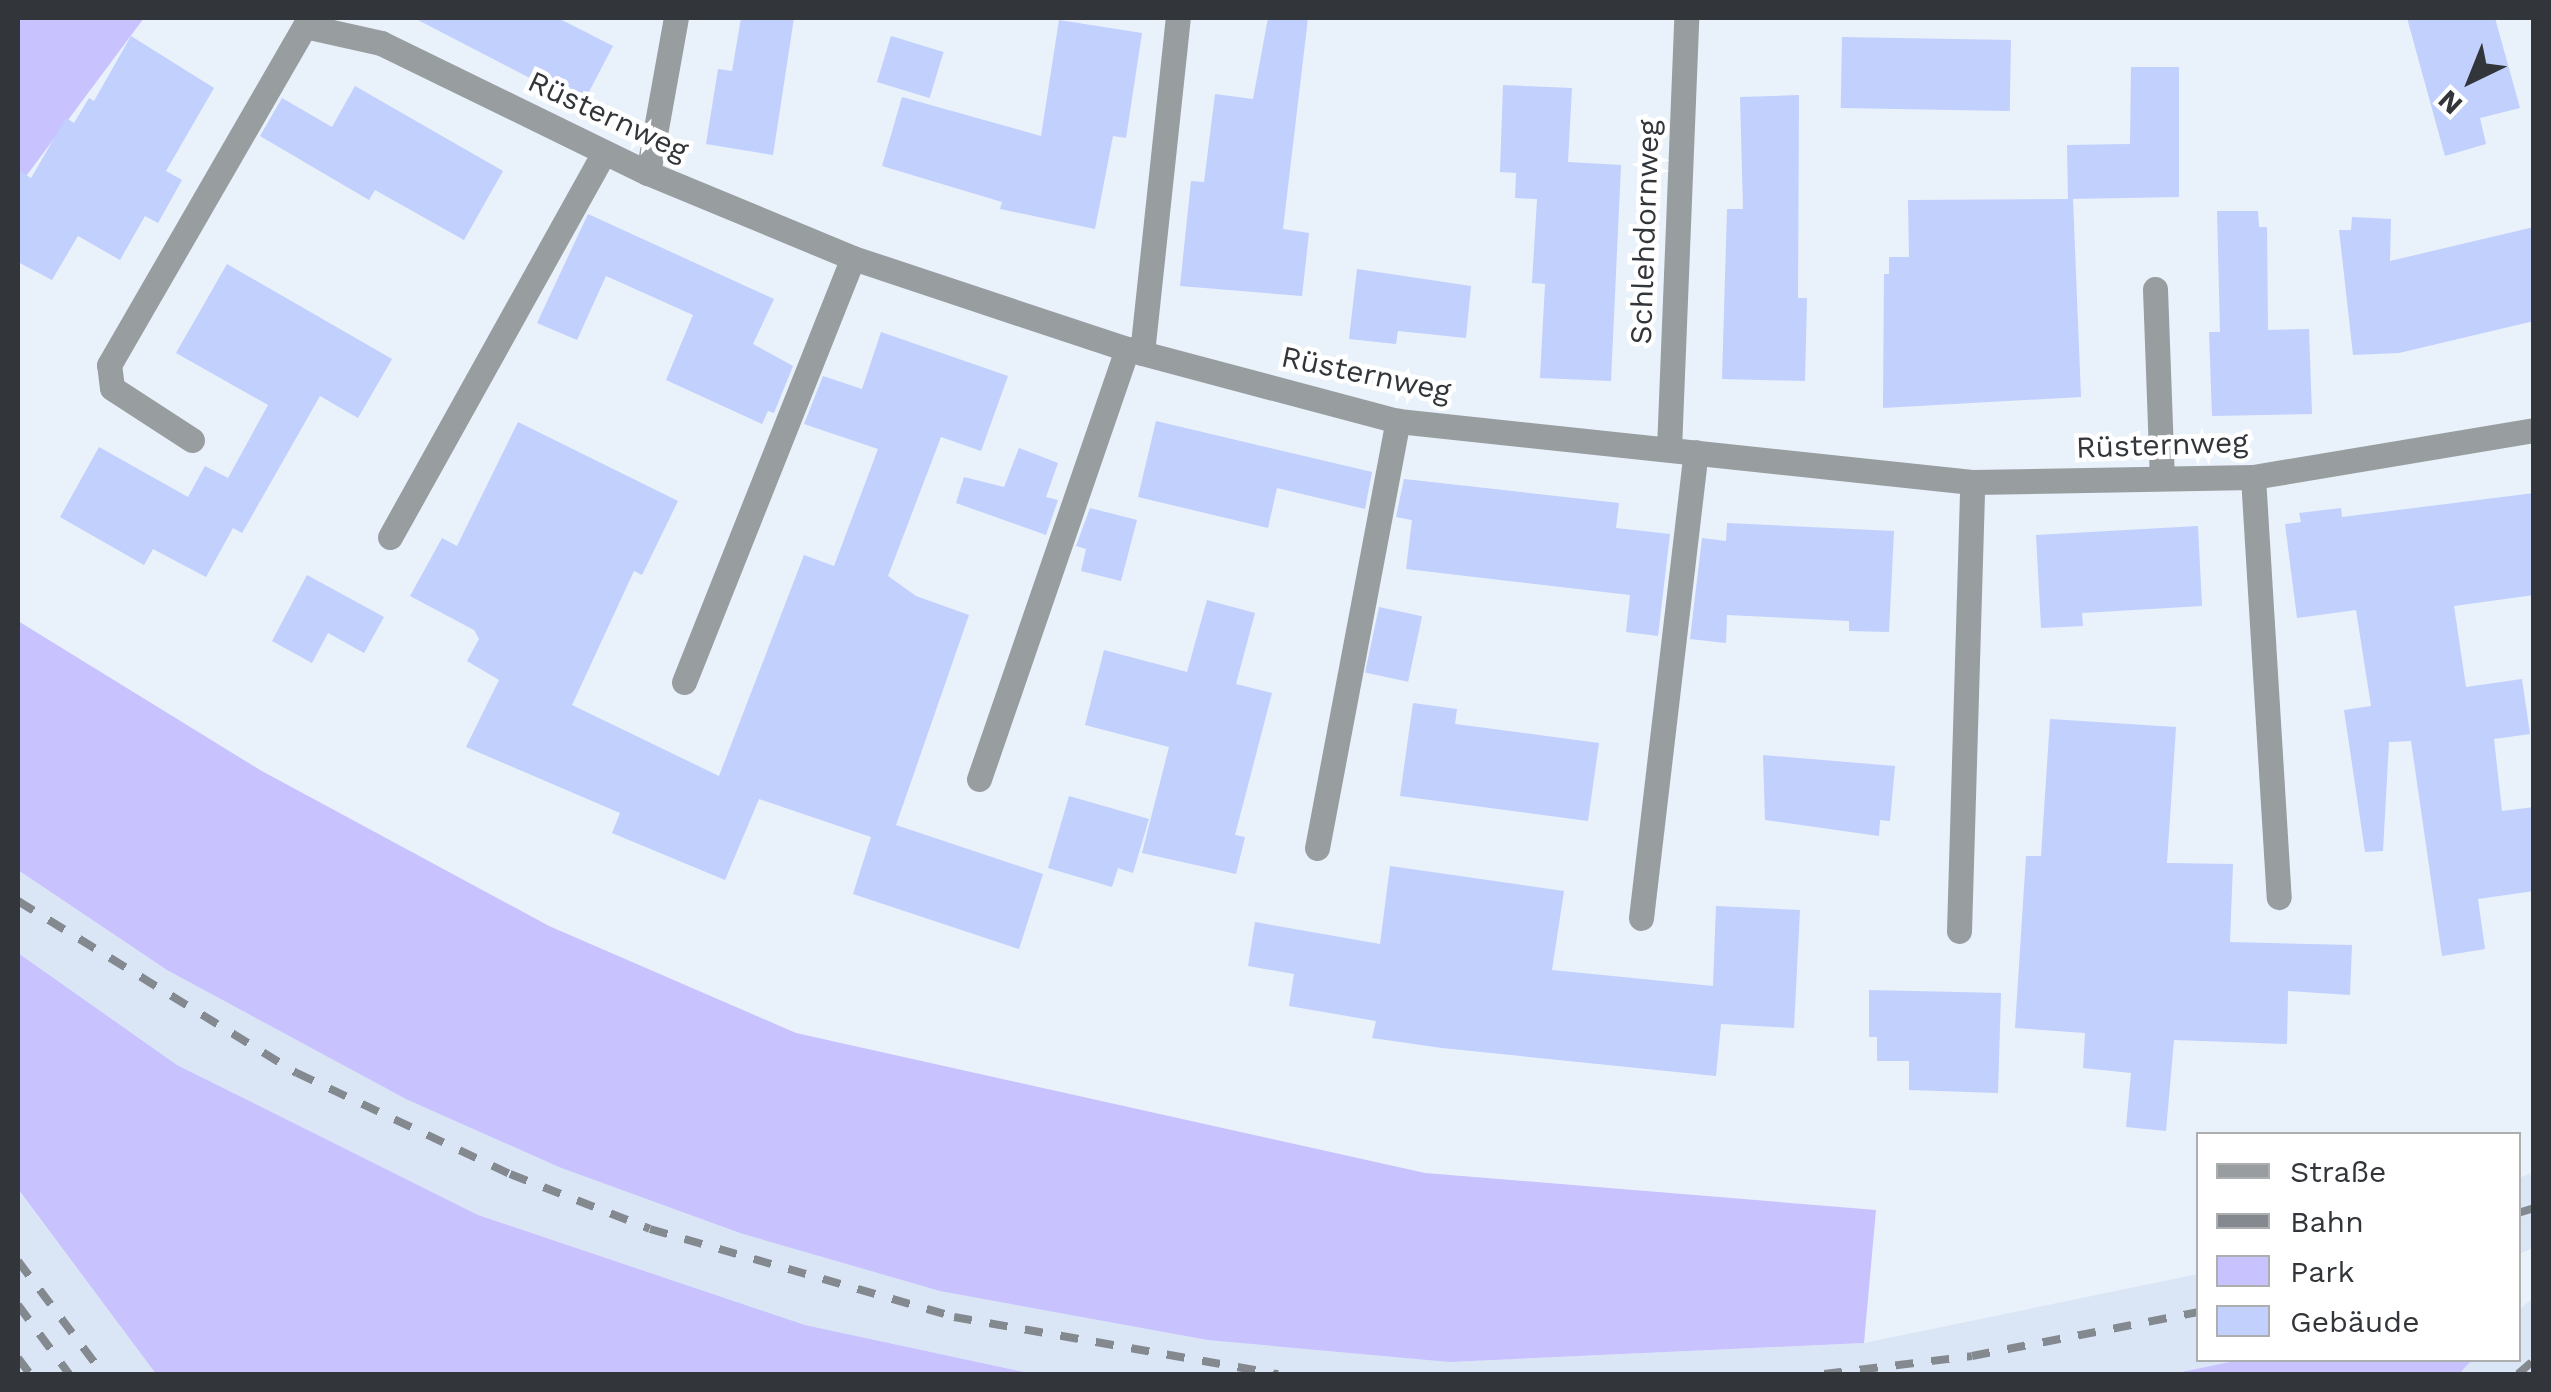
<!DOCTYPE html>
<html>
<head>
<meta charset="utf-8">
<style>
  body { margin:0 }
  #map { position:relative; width:2551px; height:1392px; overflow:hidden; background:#e9f1fb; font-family:"Work Sans",sans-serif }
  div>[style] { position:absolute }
  .built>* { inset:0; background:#dae6f6 }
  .green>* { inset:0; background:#c8c2ff }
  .building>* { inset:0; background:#c1d0fd; transform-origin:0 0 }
  .minor>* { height:25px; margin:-12.5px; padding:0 12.5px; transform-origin:12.5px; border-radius:12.5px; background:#989da0 }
  .rail>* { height:8px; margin-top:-4px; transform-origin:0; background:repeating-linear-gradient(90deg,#848990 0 18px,transparent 0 36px) }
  span { translate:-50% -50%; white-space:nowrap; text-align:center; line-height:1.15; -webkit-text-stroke:9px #fff; paint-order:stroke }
  .street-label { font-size:30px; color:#323539 }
  .frame { position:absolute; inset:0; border:20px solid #323539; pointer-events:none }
  .legend { position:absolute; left:2196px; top:1132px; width:325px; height:230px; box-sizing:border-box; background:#fff; border:2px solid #adaeb0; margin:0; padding:12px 18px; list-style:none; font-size:30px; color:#323539 }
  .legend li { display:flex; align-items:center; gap:20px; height:50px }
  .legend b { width:50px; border:2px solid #adaeb0 }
  .north { position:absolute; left:2421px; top:30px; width:100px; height:100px; -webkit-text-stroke:8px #fff; paint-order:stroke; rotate:223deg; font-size:28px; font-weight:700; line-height:40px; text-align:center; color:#323539 }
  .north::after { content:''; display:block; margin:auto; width:35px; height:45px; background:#323539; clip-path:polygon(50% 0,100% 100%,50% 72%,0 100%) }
</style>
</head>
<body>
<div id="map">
  <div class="built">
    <i style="clip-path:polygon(18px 870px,167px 970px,407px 1099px,1450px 1362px,1864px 1343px,2198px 1274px,2198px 1360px,2239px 1360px,2172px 1374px,1033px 1374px,805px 1325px,478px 1215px,177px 1065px,18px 953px)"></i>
    <i style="clip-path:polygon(2533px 1172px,2533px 1248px,2519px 1254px,2519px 1178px)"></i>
    <i style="clip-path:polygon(18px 1189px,18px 1190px,156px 1374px,18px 1374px)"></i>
    <i style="clip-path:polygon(2533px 1298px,2533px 1374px,2459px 1374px,2472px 1360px,2518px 1360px,2519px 1310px)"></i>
  </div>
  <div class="green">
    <i style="clip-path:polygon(18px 18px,144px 18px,18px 187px)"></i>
    <i style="clip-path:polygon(18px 621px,260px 770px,549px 926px,796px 1033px,1425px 1173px,1876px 1210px,1864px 1343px,1450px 1362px,1208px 1340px,940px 1291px,740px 1233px,559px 1167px,406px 1099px,167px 970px,18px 870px)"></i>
    <i style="clip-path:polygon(18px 953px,177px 1065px,478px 1215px,805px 1325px,1033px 1374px,156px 1374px,18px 1189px)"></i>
    <i style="clip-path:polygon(2239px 1360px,2472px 1360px,2459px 1374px,2172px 1374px)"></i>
  </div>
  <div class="building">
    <i style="clip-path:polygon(414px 18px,558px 18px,613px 46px,582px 105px)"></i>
    <i style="clip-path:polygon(741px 18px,794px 18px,773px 155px,706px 144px,718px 69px,732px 71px)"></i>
    <i style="clip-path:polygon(1268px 18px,1308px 18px,1283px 229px,1309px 233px,1302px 296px,1180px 286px,1191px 181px,1204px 182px,1215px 94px,1253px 99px)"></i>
    <i style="clip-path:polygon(2407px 18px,2495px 18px,2520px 108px,2480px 118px,2486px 144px,2445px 156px)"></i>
    <i style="clip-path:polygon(1059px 20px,1142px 33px,1126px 138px,1113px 136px,1095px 229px,1000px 209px,1002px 202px,882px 166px,902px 97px,1041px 136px)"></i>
    <i style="clip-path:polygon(131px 36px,214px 88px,166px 171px,182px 180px,158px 223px,145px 216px,120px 260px,78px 236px,52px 280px,18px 262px,18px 170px,31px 178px,66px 118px,74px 123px,89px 98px,94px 101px)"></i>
    <i style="left:891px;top:36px;width:55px;height:48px;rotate:17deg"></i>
    <i style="left:1842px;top:37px;width:169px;height:71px;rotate:1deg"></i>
    <i style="clip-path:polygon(2131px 67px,2179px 67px,2179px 197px,2068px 199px,2067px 145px,2130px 144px)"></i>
    <i style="clip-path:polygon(1503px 85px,1572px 88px,1568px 162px,1621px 165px,1611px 381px,1540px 378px,1545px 284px,1532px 283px,1537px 199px,1515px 198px,1516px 173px,1500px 172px)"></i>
    <i style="clip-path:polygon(355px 86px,503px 171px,464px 240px,375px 190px,369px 200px,260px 136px,282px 98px,332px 127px)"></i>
    <i style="clip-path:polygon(1799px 95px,1798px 298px,1807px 298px,1805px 381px,1722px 379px,1727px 209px,1743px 209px,1740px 97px)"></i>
    <i style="clip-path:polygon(2073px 199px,2081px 397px,1883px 408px,1884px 274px,1889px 274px,1889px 257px,1909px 257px,1908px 200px)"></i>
    <i style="clip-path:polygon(2217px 211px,2258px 211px,2259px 227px,2267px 227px,2268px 330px,2309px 329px,2312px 414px,2212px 416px,2209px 332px,2220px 332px)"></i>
    <i style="clip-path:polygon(588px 214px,774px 299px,753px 344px,793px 366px,774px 413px,768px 411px,762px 424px,666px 380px,693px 315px,606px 276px,577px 340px,537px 323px)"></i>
    <i style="clip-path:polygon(2352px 217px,2391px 219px,2390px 261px,2534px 227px,2534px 321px,2399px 353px,2353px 355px,2339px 230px,2351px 230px)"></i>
    <i style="clip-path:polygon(227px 264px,392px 359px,358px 418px,320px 396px,242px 533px,233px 528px,206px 577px,153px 549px,144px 565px,60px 517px,99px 447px,188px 497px,205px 466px,228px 478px,268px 405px,176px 353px)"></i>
    <i style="clip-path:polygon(1357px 269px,1471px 286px,1466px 338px,1398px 331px,1396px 344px,1349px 339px)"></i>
    <i style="clip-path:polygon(881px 332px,1008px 376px,981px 451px,941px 437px,888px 576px,916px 596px,969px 615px,896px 825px,1043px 874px,1019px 949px,853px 894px,871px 837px,759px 799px,725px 880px,612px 833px,620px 813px,466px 747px,499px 680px,467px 661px,479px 639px,474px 630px,410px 596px,442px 538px,457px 546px,518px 422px,678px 501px,642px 575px,634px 571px,572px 705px,719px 776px,804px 555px,834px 566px,878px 449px,804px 424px,823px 376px,862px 389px)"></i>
    <i style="clip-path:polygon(1156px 421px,1372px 472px,1365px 509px,1277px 488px,1268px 528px,1138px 497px)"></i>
    <i style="clip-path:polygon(1019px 448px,1058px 463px,1046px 497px,1058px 500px,1046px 535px,956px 503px,964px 477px,1004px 487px)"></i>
    <i style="clip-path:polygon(1404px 479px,1619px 503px,1616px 528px,1670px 534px,1658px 636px,1626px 632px,1630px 595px,1406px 569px,1412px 520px,1396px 517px)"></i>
    <i style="clip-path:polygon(2534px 493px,2534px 595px,2454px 606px,2466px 687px,2522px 679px,2530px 734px,2494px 739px,2502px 811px,2534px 807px,2534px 891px,2478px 899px,2485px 949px,2442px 956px,2411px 741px,2389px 742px,2383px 851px,2365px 852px,2344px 710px,2371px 706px,2356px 610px,2297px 618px,2285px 524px,2301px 522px,2299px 513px,2341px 508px,2342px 517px)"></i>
    <i style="clip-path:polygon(1090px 508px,1137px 520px,1121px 581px,1081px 571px,1086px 549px,1076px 546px)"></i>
    <i style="clip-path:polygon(1727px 523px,1894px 531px,1889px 632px,1849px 631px,1849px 621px,1727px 615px,1726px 643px,1690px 639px,1702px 538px,1726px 541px)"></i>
    <i style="clip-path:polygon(2198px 526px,2202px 606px,2082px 613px,2083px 626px,2041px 628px,2036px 535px)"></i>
    <i style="clip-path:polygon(307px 575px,384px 617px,364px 653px,328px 633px,312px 663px,272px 641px)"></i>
    <i style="clip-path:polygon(1207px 600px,1255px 613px,1236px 684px,1272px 693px,1235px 835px,1245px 837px,1236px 874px,1142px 853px,1169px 747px,1085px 725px,1104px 650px,1187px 672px)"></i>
    <i style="left:1379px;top:607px;width:44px;height:67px;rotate:12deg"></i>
    <i style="clip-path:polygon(1413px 703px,1457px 709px,1455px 724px,1599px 743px,1588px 821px,1400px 796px)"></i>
    <i style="clip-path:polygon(2050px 719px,2176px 727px,2167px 863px,2233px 864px,2230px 942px,2352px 945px,2350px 995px,2288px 991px,2287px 1044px,2174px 1040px,2166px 1131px,2126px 1127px,2131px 1073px,2083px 1068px,2085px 1033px,2015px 1028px,2026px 856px,2041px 856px)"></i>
    <i style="clip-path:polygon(1763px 755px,1895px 766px,1890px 821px,1880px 820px,1879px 836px,1765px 820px)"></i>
    <i style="clip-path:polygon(1069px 796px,1149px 819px,1133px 873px,1118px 868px,1112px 887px,1048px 868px)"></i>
    <i style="clip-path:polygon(1390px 866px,1564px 891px,1552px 970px,1713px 986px,1716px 906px,1800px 910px,1794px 1028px,1721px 1024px,1716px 1076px,1442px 1048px,1372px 1038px,1376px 1021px,1289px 1006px,1294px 974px,1248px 966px,1255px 922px,1380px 944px)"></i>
    <i style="clip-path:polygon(1869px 990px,2001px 993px,1998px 1093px,1909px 1090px,1909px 1061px,1877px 1061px,1877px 1037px,1869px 1037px)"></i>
  </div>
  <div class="minor">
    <i style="left:648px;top:173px;width:158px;rotate:-79.8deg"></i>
    <i style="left:2155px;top:289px;width:189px;rotate:87.9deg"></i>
    <i style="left:1142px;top:353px;width:337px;rotate:-83.9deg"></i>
    <i style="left:192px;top:440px;width:95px;rotate:-147deg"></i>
    <i style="left:112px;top:388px;width:23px;rotate:-97deg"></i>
    <i style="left:109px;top:365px;width:392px;rotate:-60deg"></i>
    <i style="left:305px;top:26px;width:78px;rotate:12.6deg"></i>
    <i style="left:381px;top:43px;width:297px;rotate:26deg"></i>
    <i style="left:648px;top:173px;width:222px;rotate:22.5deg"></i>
    <i style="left:853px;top:258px;width:289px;rotate:18.4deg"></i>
    <i style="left:1127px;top:349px;width:280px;rotate:14.9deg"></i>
    <i style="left:1398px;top:421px;width:577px;rotate:6.07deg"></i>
    <i style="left:1972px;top:482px;width:281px;rotate:-1deg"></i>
    <i style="left:2253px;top:477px;width:285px;rotate:-9.5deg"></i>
    <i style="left:1669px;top:449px;width:431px;rotate:-87.7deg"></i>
    <i style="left:2253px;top:477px;width:421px;rotate:86.5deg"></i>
    <i style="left:390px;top:537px;width:440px;rotate:-60.9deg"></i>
    <i style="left:684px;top:682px;width:456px;rotate:-68.3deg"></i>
    <i style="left:979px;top:779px;width:455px;rotate:-71deg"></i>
    <i style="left:1317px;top:848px;width:435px;rotate:-79.3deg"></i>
    <i style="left:1641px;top:918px;width:469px;rotate:-83.3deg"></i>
    <i style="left:1959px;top:931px;width:449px;rotate:-88.3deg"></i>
  </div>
  <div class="rail">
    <i style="left:18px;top:901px;width:328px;rotate:31.7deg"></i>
    <i style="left:297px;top:1073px;width:236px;rotate:25.4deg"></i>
    <i style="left:510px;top:1174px;width:150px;rotate:21.4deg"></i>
    <i style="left:650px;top:1229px;width:316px;rotate:16.1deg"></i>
    <i style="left:954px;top:1317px;width:329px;rotate:10deg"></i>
    <i style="left:2518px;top:1213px;width:17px;rotate:-17deg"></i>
    <i style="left:18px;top:1261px;width:141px;rotate:53deg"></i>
    <i style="left:18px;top:1305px;width:86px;rotate:53.5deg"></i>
    <i style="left:18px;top:1358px;width:20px;rotate:53deg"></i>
    <i style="left:1824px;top:1374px;width:149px;rotate:-6.9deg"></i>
    <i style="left:1972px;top:1356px;width:230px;rotate:-11deg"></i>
    <i style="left:2518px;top:1374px;width:21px;rotate:-41deg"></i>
  </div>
  <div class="street-label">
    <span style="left:608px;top:116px;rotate:25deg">Rüsternweg</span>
    <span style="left:1645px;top:232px;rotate:-88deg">Schlehdornweg</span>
    <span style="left:1366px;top:374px;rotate:12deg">Rüsternweg</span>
    <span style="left:2162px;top:445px;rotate:-2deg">Rüsternweg</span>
  </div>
  <div class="frame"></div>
  <ul class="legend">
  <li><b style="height:12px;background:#989da0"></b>Straße</li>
  <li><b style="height:12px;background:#848990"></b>Bahn</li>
  <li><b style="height:28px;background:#c8c2ff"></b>Park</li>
  <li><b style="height:28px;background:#c1d0fd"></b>Gebäude</li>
  </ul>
  <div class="north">N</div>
</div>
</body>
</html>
